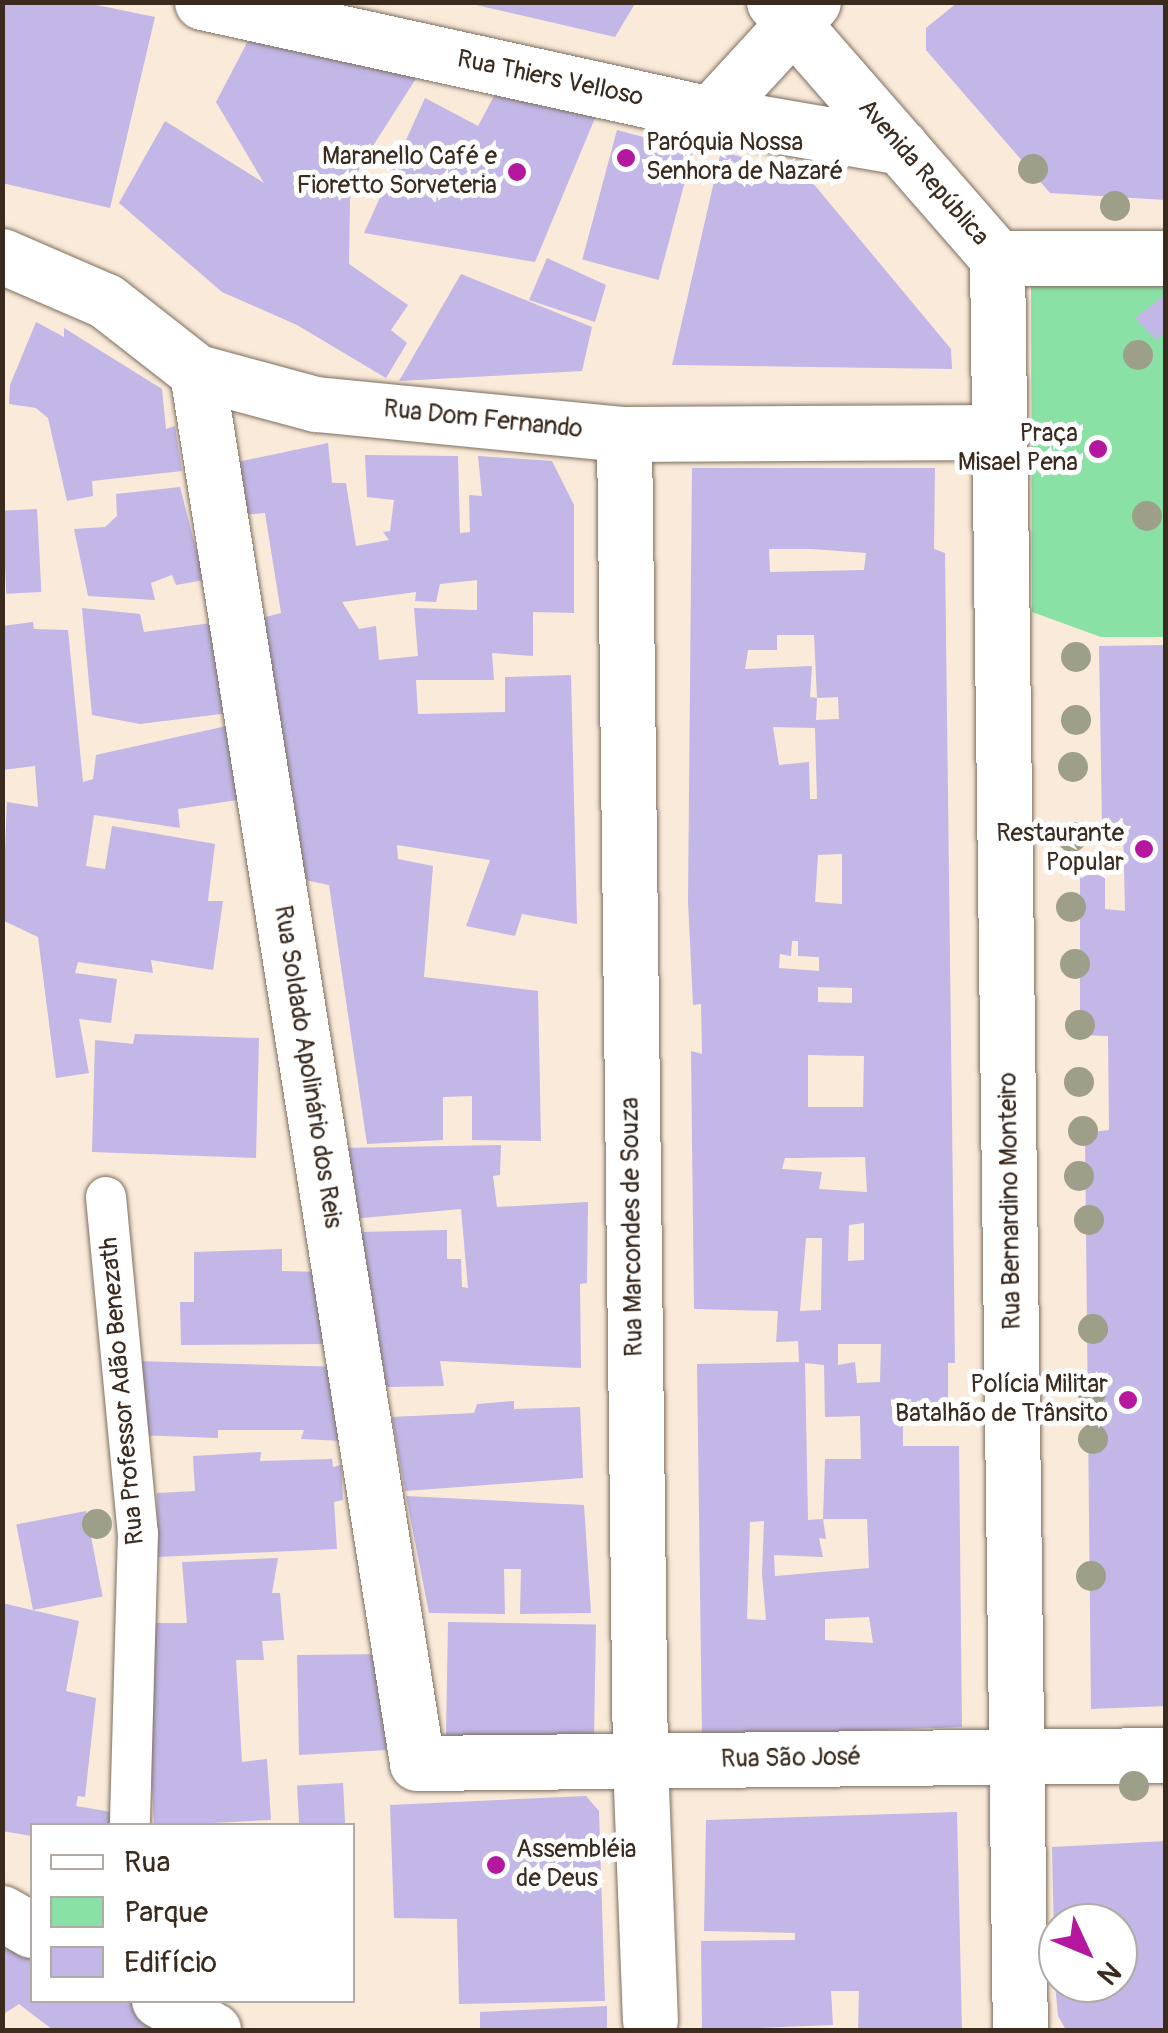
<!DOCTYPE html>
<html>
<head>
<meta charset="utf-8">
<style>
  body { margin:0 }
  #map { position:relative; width:1168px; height:2033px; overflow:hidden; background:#f9ead9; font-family:Pangolin,sans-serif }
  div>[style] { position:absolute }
  .green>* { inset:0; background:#89e1a5 }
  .building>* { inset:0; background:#c2b7e6; transform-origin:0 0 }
  .roads { filter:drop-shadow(0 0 2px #7e6d5f) drop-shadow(0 0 2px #7e6d5f) }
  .lane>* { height:40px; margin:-20px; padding:0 20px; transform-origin:20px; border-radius:20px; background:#fff }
  .street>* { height:55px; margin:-27.5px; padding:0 27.5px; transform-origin:27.5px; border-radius:27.5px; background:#fff }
  .trees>* { width:30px; height:30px; margin:-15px; border-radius:50%; background:#9d9f88 }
  .dots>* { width:28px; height:28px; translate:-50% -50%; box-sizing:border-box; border:5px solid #fff; border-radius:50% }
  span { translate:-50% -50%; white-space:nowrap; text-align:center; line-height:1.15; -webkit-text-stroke:10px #fff; paint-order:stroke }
  .street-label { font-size:25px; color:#3b2a1e }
  .poi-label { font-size:25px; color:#3b2a1e }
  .left { translate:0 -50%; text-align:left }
  .right { translate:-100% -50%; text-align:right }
  .frame { position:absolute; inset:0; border:5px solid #3b2a1e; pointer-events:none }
  .legend { position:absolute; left:30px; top:1823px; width:325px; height:180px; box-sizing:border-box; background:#fff; border:2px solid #b1aaa5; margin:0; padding:12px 18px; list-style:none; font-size:30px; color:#3b2a1e }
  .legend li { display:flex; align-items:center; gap:20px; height:50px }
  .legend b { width:50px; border:2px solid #b1aaa5 }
  .north { position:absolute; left:1038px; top:1903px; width:100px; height:100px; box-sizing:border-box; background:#fff; border:2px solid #b1aaa5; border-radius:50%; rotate:134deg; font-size:28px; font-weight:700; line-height:40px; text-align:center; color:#3b2a1e }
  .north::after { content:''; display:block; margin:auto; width:35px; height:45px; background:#b5179e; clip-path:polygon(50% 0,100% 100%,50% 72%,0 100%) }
</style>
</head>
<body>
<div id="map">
  <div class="green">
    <i style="clip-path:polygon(1165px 285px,1165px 637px,1101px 637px,1032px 612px,1031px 286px)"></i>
  </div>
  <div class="building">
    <i style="clip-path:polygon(2px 2px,82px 2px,155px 17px,110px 208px,2px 183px)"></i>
    <i style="clip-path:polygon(463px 2px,636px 2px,615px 37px)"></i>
    <i style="clip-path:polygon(958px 2px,1166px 2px,1166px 200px,1050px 193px,926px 50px,926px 28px)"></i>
    <i style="clip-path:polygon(248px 41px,417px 77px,360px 166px,350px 199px,349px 264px,408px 305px,391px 330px,407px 343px,386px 378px,297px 325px,222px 292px,119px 203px,165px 121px,264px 183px,216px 102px)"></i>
    <i style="clip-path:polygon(500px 85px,595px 118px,535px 262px,364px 233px,425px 98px,478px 126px)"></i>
    <i style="left:617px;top:130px;width:79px;height:134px;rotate:15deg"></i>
    <i style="clip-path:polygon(721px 151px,807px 176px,951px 349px,952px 369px,672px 365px)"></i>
    <i style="clip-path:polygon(547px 258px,606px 285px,595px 322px,529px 300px)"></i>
    <i style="clip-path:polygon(461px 274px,592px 327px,582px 371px,399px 381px)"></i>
    <i style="clip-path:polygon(1166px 294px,1166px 331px,1156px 340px,1135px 318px)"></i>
    <i style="clip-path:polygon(36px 322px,64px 337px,64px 328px,162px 389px,166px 429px,175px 426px,182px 471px,92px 481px,93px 496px,67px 501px,48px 418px,36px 408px,9px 404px,10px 385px)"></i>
    <i style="clip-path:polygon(evenodd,328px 443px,332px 483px,346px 483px,356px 546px,389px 540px,383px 532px,390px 531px,394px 500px,367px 497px,365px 455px,458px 456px,460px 533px,470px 532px,469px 495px,482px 496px,478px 456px,552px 461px,574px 505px,574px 613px,533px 612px,533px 656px,492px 653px,494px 680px,416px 680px,418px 714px,505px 712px,505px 677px,571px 675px,577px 924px,522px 914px,515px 936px,466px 926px,490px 860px,397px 845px,398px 859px,433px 866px,424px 977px,538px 991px,541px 1141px,472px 1140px,472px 1096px,443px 1097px,443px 1140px,367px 1144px,329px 885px,305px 880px,277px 720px,262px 618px,281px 613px,265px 513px,243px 515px,237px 462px,328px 443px,477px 580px,477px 610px,414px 608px,418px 656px,379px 660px,376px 626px,359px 629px,342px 602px,416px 592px,415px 601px,436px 602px,440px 584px,477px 580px)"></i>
    <i style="clip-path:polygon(evenodd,692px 468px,935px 468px,934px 549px,945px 553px,955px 1363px,948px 1363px,948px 1414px,903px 1416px,903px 1446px,959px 1446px,962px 1727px,702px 1737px,697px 1364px,799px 1362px,798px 1341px,776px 1342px,778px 1311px,694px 1309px,691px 1051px,702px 1054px,701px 1004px,693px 1005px,688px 901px,692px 468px,769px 549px,812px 549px,866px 553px,864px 570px,770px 572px,769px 549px,692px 468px,777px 635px,814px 635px,817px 698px,810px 697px,812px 666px,745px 669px,748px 650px,777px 650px,777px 635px,692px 468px,838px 697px,839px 719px,816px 720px,817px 698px,838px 697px,692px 468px,773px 727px,815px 728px,817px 799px,810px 799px,809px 762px,779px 765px,773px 727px,692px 468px,842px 854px,842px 904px,815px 902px,818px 855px,842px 854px,692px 468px,792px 941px,798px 941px,798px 956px,819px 957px,819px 971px,779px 968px,780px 954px,791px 956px,792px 941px,692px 468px,818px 987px,852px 988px,852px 1003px,818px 1002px,818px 987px,692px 468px,808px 1055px,864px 1056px,863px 1107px,808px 1107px,808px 1055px,692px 468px,865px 1157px,867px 1192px,819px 1189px,822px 1172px,782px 1169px,785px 1158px,865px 1157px,692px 468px,864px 1223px,864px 1260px,848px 1261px,849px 1225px,864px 1223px,692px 468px,806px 1238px,822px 1238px,821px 1310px,800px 1311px,806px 1238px,692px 468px,838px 1344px,881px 1344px,880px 1382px,857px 1383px,855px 1362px,838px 1365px,838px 1344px,692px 468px,805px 1363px,824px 1365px,825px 1417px,860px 1416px,861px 1459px,825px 1459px,823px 1519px,867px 1519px,869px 1568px,775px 1576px,774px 1555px,823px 1557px,819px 1538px,826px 1539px,823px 1519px,808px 1520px,805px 1363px,692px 468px,764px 1521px,762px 1574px,766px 1620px,747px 1619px,750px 1522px,764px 1521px,692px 468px,869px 1617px,873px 1643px,825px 1640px,825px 1619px,869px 1617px)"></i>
    <i style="clip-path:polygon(180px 487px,204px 580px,176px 585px,172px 575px,151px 583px,155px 600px,88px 596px,74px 529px,105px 527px,117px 516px,116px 494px)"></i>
    <i style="left:37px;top:509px;width:83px;height:35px;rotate:87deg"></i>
    <i style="clip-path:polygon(82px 608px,140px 614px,144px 632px,211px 623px,229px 713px,140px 724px,92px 715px)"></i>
    <i style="clip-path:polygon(33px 622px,34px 629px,68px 630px,83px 782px,93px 779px,96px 755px,231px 725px,244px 799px,178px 809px,180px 828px,94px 815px,86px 866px,105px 869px,112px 826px,215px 844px,208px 901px,223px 901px,213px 970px,151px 960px,153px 973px,78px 962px,75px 973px,117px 979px,111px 1023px,79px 1019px,89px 1073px,56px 1078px,38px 937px,2px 920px,7px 802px,38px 807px,35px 766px,2px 770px,2px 626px)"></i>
    <i style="clip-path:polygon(1166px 645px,1166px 1706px,1091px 1709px,1085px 1133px,1109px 1130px,1108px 1036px,1080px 1035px,1080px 876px,1105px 873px,1105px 909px,1125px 911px,1123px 826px,1102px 825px,1099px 646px)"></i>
    <i style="clip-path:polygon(135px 1034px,259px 1038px,256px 1158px,92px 1152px,95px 1040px,133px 1044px)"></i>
    <i style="clip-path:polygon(501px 1145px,500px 1175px,493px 1176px,497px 1207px,588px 1202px,587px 1283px,580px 1284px,581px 1368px,440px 1361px,444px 1386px,386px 1387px,359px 1232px,447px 1230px,447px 1259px,461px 1259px,462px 1287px,468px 1288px,461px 1209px,351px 1219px,341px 1148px)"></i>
    <i style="clip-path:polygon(282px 1249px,282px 1271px,324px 1272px,325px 1344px,181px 1345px,180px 1302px,194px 1302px,194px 1252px)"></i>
    <i style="clip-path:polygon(136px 1361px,344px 1367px,364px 1442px,301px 1439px,304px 1430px,218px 1430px,218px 1438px,135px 1435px)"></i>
    <i style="clip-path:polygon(514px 1401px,514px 1409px,580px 1407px,583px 1478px,405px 1491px,392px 1417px,474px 1413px,477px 1404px)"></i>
    <i style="clip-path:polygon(261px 1452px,260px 1461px,332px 1459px,333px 1467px,341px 1465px,343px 1500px,334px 1502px,337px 1549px,158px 1557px,157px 1493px,195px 1491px,193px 1456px)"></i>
    <i style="clip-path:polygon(406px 1496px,584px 1505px,591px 1613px,520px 1614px,521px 1569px,504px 1569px,505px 1614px,429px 1613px)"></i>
    <i style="left:86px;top:1511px;width:87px;height:71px;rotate:79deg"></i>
    <i style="clip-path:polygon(278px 1558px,272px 1593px,280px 1593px,284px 1640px,262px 1641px,264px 1660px,236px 1660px,242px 1762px,267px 1759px,271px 1820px,154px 1826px,146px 1663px,150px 1623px,187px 1623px,182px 1562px)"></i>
    <i style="clip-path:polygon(2px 1603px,79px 1621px,66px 1691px,96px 1698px,85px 1797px,78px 1796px,76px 1806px,117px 1813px,118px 1826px,32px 1826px,32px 1836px,2px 1831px)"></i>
    <i style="left:448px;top:1622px;width:148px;height:114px;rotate:1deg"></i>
    <i style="clip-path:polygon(392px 1654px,406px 1749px,299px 1755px,297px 1655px)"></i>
    <i style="left:343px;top:1783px;width:43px;height:46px;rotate:87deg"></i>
    <i style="clip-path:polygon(586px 1796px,599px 1811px,605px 2001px,459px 2004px,457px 1919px,394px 1918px,390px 1805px)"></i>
    <i style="clip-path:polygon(957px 1812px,962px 2030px,858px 2030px,859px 1991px,831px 1991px,833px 2025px,702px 2030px,701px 1941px,795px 1940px,795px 1933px,704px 1931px,706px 1820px)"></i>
    <i style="clip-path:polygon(1166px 1841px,1166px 2030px,1066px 2030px,1058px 2016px,1055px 1983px,1118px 1983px,1118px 1923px,1058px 1923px,1055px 1979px,1052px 1847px)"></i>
    <i style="clip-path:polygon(2px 1928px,32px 1943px,32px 2000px,144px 2000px,166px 2030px,53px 2030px,19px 2004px,2px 2015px)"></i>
    <i style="clip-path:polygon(607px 2006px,607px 2030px,480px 2030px,480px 2012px)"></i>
  </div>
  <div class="roads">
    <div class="lane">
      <i style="left:106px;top:1197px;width:338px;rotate:84.6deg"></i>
      <i style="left:138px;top:1533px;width:293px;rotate:91.6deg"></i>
    </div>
    <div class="street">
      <i style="left:202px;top:2px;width:520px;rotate:12.43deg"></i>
      <i style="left:710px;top:114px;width:194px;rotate:9.8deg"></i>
      <i style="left:774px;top:2px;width:340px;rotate:48.9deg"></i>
      <i style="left:997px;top:258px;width:1772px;rotate:89.26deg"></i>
      <i style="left:710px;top:114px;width:152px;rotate:-47.4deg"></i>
      <i style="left:2px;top:256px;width:113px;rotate:23.4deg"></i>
      <i style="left:106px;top:301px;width:115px;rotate:38deg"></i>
      <i style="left:197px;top:372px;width:123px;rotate:15.1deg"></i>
      <i style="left:316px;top:404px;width:309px;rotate:5.6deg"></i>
      <i style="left:624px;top:434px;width:378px;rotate:-0.3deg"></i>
      <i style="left:997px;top:258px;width:169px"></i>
      <i style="left:197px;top:372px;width:1408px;rotate:81.01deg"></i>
      <i style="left:417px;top:1763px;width:749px;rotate:-0.61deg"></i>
      <i style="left:624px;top:434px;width:1327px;rotate:89.31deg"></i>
      <i style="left:640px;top:1761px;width:259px;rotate:87.8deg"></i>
      <i style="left:2px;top:1913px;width:34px;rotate:30deg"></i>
      <i style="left:159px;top:2000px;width:62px;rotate:29.1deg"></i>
    </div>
  </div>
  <div class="trees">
    <i style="left:1033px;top:169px"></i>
    <i style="left:1115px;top:206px"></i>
    <i style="left:1138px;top:355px"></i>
    <i style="left:1147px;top:516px"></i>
    <i style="left:1076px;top:657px"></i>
    <i style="left:1076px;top:720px"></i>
    <i style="left:1073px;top:767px"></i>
    <i style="left:1072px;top:837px"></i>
    <i style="left:1071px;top:907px"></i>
    <i style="left:1075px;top:964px"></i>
    <i style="left:1080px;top:1025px"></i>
    <i style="left:1079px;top:1082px"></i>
    <i style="left:1083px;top:1131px"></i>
    <i style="left:1079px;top:1176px"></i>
    <i style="left:1089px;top:1220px"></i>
    <i style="left:1093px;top:1329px"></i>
    <i style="left:1092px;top:1391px"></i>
    <i style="left:1093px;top:1439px"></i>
    <i style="left:97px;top:1524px"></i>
    <i style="left:1091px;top:1576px"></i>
    <i style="left:1134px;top:1786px"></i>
  </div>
  <div class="dots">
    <i style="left:626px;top:158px;background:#b5179e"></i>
    <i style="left:517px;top:172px;background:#b5179e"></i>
    <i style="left:1098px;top:449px;background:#b5179e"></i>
    <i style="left:1144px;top:849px;background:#b5179e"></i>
    <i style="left:1128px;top:1400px;background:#b5179e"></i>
    <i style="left:496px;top:1865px;background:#b5179e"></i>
  </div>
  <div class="street-label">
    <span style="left:550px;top:79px;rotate:12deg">Rua Thiers Velloso</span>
    <span style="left:923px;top:173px;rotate:49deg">Avenida República</span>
    <span style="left:483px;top:420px;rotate:6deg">Rua Dom Fernando</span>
    <span style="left:307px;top:1067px;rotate:81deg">Rua Soldado Apolinário dos Reis</span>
    <span style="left:1011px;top:1201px;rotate:-91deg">Rua Bernardino Monteiro</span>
    <span style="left:633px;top:1227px;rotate:-91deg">Rua Marcondes de Souza</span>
    <span style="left:123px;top:1391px;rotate:-95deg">Rua Professor Adão Benezath</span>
    <span style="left:791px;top:1759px;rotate:-1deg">Rua São José</span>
  </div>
  <div class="poi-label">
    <span class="left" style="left:646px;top:158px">Paróquia Nossa<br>Senhora de Nazaré</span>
    <span class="right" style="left:497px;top:172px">Maranello Café e<br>Fioretto Sorveteria</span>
    <span class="right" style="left:1078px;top:449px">Praça<br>Misael Pena</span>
    <span class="right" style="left:1124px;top:849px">Restaurante<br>Popular</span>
    <span class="right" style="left:1108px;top:1400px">Polícia Militar<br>Batalhão de Trânsito</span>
    <span class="left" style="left:516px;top:1865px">Assembléia<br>de Deus</span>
  </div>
  <div class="frame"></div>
  <ul class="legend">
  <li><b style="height:12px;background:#fff"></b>Rua</li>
  <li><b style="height:28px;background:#89e1a5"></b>Parque</li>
  <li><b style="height:28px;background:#c2b7e6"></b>Edifício</li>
  </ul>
  <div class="north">N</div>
</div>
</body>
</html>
